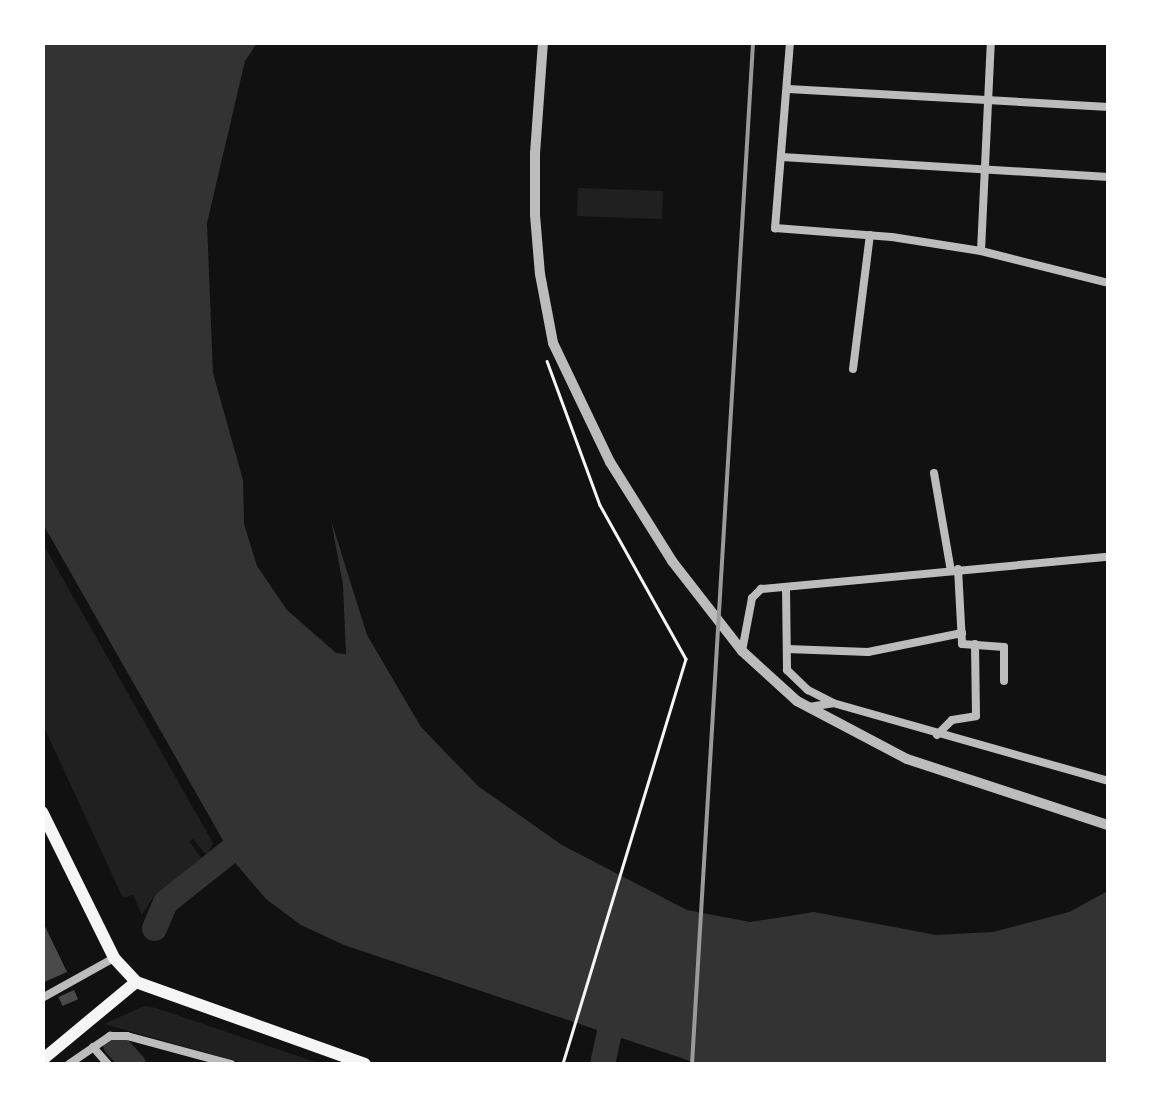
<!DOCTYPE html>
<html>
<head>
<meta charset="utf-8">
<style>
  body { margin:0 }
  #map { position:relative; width:1151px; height:1107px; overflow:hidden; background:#111; font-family:"Work Sans",sans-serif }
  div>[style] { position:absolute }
  .green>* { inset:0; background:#202020; transform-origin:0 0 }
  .water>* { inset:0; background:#333 }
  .river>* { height:25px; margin:-12.5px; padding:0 12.5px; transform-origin:12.5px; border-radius:12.5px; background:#333 }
  .building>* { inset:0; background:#4a4a4a; transform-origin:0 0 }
  .path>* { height:2.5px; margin:-1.25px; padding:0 1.25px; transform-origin:1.25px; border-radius:1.25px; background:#f5f5f5 }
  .minor>* { height:8px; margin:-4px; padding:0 4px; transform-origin:4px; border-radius:4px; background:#bcbcbc }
  .tertiary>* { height:10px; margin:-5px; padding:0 5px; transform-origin:5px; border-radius:5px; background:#bcbcbc }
  .trunk>* { height:12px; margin:-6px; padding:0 6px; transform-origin:6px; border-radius:6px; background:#f5f5f5 }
  .rail>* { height:4px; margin:-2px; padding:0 2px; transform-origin:2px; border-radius:2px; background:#9a9a9a }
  span { translate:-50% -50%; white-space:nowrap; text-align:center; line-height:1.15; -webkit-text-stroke:10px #fff; paint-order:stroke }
  .frame { position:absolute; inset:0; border:45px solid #fff; pointer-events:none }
</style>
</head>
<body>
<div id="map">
  <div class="green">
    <i style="left:578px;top:188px;width:85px;height:28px;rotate:2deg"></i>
    <i style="clip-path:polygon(42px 542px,213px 843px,207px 856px,193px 839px,189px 841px,202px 859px,153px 897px,142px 915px,133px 895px,123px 898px,43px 725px)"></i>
    <i style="clip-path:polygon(144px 1006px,156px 1008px,321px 1064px,247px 1064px,104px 1024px)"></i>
  </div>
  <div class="water">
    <i style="clip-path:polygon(42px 43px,257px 43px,245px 61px,207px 223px,213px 373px,243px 480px,244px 524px,257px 566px,287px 610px,336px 653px,346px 654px,343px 585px,331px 520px,367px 635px,421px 727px,478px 786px,562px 845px,687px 910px,750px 922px,814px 912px,936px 935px,993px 932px,1069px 912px,1108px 891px,1108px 1064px,699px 1064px,344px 945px,301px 925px,266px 899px,237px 865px,43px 524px)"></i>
  </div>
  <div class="river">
    <i style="left:154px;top:928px;width:28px;rotate:-67deg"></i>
    <i style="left:165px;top:902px;width:112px;rotate:-38.5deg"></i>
    <i style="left:115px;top:1044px;width:27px;rotate:48deg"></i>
    <i style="left:602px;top:1064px;width:61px;rotate:-77.8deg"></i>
  </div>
  <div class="building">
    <i style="clip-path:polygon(42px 920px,67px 972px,42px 983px)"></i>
    <i style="left:74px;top:990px;width:10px;height:17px;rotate:66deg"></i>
  </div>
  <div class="path">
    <i style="left:547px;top:361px;width:153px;rotate:69.8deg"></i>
    <i style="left:600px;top:505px;width:176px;rotate:60.8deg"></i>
    <i style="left:686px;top:659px;width:423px;rotate:106.9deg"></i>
  </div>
  <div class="minor">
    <i style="left:790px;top:42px;width:187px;rotate:94.6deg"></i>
    <i style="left:775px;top:228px;width:117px;rotate:4.4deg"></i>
    <i style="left:892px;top:237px;width:90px;rotate:8.9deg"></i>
    <i style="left:981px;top:251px;width:131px;rotate:14.1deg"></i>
    <i style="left:788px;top:89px;width:321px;rotate:3.2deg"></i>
    <i style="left:782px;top:157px;width:327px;rotate:3.5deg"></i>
    <i style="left:981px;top:251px;width:209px;rotate:-87.3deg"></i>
    <i style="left:853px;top:369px;width:135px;rotate:-82.8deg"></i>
    <i style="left:934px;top:473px;width:99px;rotate:80.2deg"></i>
    <i style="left:958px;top:569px;width:75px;rotate:86.9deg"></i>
    <i style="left:962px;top:644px;width:42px;rotate:4.1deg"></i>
    <i style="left:1004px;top:647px;width:34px;rotate:90deg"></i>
    <i style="left:786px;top:587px;width:83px;rotate:89.3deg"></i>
    <i style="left:787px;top:670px;width:29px;rotate:44deg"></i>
    <i style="left:808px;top:690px;width:28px;rotate:27deg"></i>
    <i style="left:787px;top:649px;width:81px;rotate:2.1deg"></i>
    <i style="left:868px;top:652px;width:96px;rotate:-11.4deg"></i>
    <i style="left:742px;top:651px;width:54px;rotate:-79.3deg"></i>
    <i style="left:752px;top:598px;width:13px;rotate:-45deg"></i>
    <i style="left:761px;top:589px;width:348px;rotate:-5.3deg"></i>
    <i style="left:809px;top:707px;width:24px;rotate:-9deg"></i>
    <i style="left:833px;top:703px;width:286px;rotate:15.8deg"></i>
    <i style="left:937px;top:735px;width:21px;rotate:-45deg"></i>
    <i style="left:952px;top:720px;width:24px;rotate:-9deg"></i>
    <i style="left:976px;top:716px;width:72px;rotate:-90.8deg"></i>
    <i style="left:42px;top:998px;width:82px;rotate:-29.1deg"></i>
    <i style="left:93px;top:1047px;width:23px;rotate:49deg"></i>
    <i style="left:69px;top:1064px;width:50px;rotate:-34.3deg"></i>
    <i style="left:110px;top:1036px;width:17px"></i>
    <i style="left:127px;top:1036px;width:108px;rotate:15.1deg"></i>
  </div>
  <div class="tertiary">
    <i style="left:543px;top:42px;width:111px;rotate:94.1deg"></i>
    <i style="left:535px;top:153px;width:62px;rotate:90deg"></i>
    <i style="left:535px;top:215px;width:59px;rotate:85.2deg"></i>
    <i style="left:540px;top:274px;width:70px;rotate:79.3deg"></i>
    <i style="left:553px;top:343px;width:132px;rotate:64.4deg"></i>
    <i style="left:610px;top:462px;width:117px;rotate:57.9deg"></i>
    <i style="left:672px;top:561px;width:114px;rotate:52.1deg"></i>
    <i style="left:742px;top:651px;width:74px;rotate:42.3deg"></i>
    <i style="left:797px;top:701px;width:124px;rotate:27.8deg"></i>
    <i style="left:907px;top:759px;width:212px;rotate:18.2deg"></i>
  </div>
  <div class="trunk">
    <i style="left:42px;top:812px;width:163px;rotate:63.7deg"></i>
    <i style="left:114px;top:958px;width:33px;rotate:47deg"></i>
    <i style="left:136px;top:982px;width:243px;rotate:19.7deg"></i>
    <i style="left:42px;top:1060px;width:122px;rotate:-39.7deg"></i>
  </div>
  <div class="rail">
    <i style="left:692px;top:1064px;width:1024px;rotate:-86.58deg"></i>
  </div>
  <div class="frame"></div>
</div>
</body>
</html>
